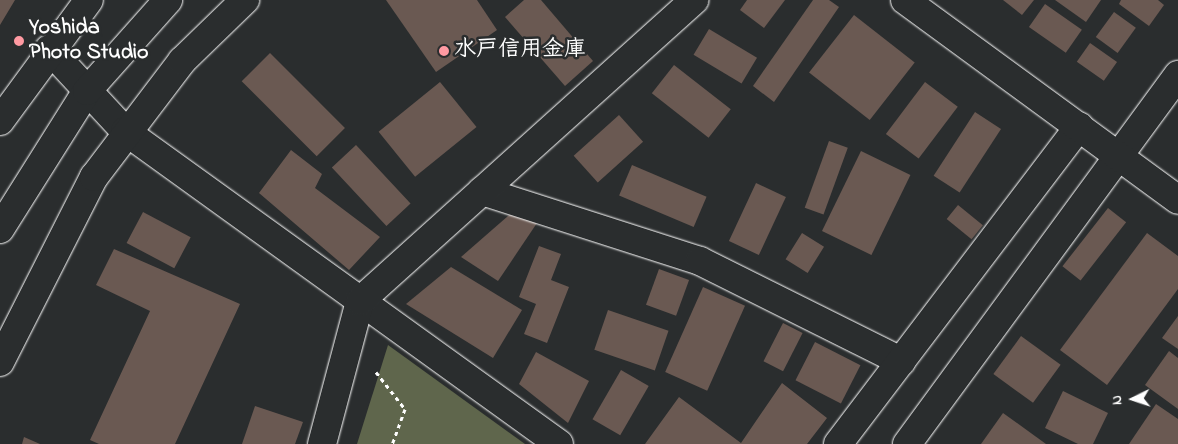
<!DOCTYPE html>
<html>
<head>
<meta charset="utf-8">
<style>
  body { margin:0 }
  #map { position:relative; width:1178px; height:444px; overflow:hidden; background:#2a2d2e; font-family:"Indie Flower","Klee One",sans-serif }
  div>[style] { position:absolute }
  .green>* { inset:0; background:#5f664c }
  .building>* { inset:0; background:#6a5952; transform-origin:0 0 }
  .path>* { height:3px; margin-top:-1.5px; transform-origin:0; background:repeating-linear-gradient(90deg,#fff 0 4px,transparent 0 8px) }
  .roads { filter:drop-shadow(0 0 1px #fff) drop-shadow(0 0 1px #fff) }
  .street>* { height:28px; margin:-14px; padding:0 14px; transform-origin:14px; border-radius:14px; background:#2a2d2e }
  .secondary>* { height:28px; margin:-14px; padding:0 14px; transform-origin:14px; border-radius:14px; background:#2a2d2e }
  .dots>* { width:14px; height:14px; translate:-50% -50%; box-sizing:border-box; border:2px solid #2a2d2e; border-radius:50% }
  span { translate:-50% -50%; white-space:nowrap; text-align:center; line-height:1.15; -webkit-text-stroke:5px #2a2d2e; paint-order:stroke }
  .poi-label { font-size:22px; color:#fff; font-weight:700 }
  .left { translate:0 -50%; text-align:left }
  .north { position:absolute; left:1108px; top:374px; width:50px; height:50px; -webkit-text-stroke:4px #2a2d2e; paint-order:stroke; rotate:266deg; font-size:14px; font-weight:700; line-height:20px; text-align:center; color:#fff }
  .north::after { content:''; display:block; margin:auto; width:18px; height:22px; background:#fff; clip-path:polygon(50% 0,100% 100%,50% 72%,0 100%) }
</style>
</head>
<body>
<div id="map">
  <div class="green">
    <i style="clip-path:polygon(388px 345px,525px 444px,357px 444px)"></i>
  </div>
  <div class="building">
    <i style="clip-path:polygon(0 0,15px 0,0 25px)"></i>
    <i style="clip-path:polygon(386px 0,477px 0,497px 30px,436px 72px)"></i>
    <i style="clip-path:polygon(524px 0,541px 0,593px 61px,565px 86px,505px 17px)"></i>
    <i style="clip-path:polygon(747px 0,785px 0,764px 28px,740px 10px)"></i>
    <i style="clip-path:polygon(813px 0,829px 0,839px 7px,774px 102px,753px 86px)"></i>
    <i style="clip-path:polygon(1003px 0,1034px 0,1022px 15px)"></i>
    <i style="clip-path:polygon(1055px 0,1101px 0,1086px 22px)"></i>
    <i style="clip-path:polygon(1121px 0,1158px 0,1164px 5px,1149px 26px,1119px 4px)"></i>
    <i style="left:1045px;top:4px;width:45px;height:28px;rotate:35deg"></i>
    <i style="left:1114px;top:12px;width:27px;height:31px;rotate:36deg"></i>
    <i style="left:854px;top:15px;width:77px;height:73px;rotate:38deg"></i>
    <i style="left:709px;top:29px;width:56px;height:30px;rotate:31deg"></i>
    <i style="left:1090px;top:43px;width:33px;height:23px;rotate:35deg"></i>
    <i style="left:270px;top:53px;width:106px;height:40px;rotate:45deg"></i>
    <i style="left:674px;top:65px;width:72px;height:36px;rotate:38deg"></i>
    <i style="left:440px;top:82px;width:58px;height:79px;rotate:51deg"></i>
    <i style="left:925px;top:82px;width:41px;height:65px;rotate:37deg"></i>
    <i style="left:975px;top:112px;width:31px;height:76px;rotate:33deg"></i>
    <i style="left:619px;top:115px;width:36px;height:61px;rotate:48deg"></i>
    <i style="left:829px;top:141px;width:20px;height:71px;rotate:20deg"></i>
    <i style="left:356px;top:145px;width:80px;height:33px;rotate:47deg"></i>
    <i style="clip-path:polygon(291px 150px,322px 174px,315px 188px,380px 237px,349px 270px,259px 193px)"></i>
    <i style="left:861px;top:151px;width:55px;height:89px;rotate:26deg"></i>
    <i style="left:632px;top:165px;width:81px;height:33px;rotate:23deg"></i>
    <i style="left:756px;top:183px;width:33px;height:64px;rotate:25deg"></i>
    <i style="left:958px;top:205px;width:32px;height:18px;rotate:39deg"></i>
    <i style="left:1108px;top:208px;width:23px;height:74px;rotate:38deg"></i>
    <i style="clip-path:polygon(515px 210px,537px 223px,498px 281px,461px 257px)"></i>
    <i style="left:143px;top:212px;width:54px;height:35px;rotate:28deg"></i>
    <i style="left:802px;top:233px;width:26px;height:31px;rotate:32deg"></i>
    <i style="clip-path:polygon(1147px 233px,1178px 256px,1178px 289px,1107px 385px,1060px 350px)"></i>
    <i style="clip-path:polygon(539px 246px,561px 254px,551px 280px,569px 287px,547px 343px,524px 334px,536px 304px,519px 297px)"></i>
    <i style="clip-path:polygon(114px 249px,240px 304px,175px 444px,99px 444px,90px 440px,150px 311px,96px 285px)"></i>
    <i style="clip-path:polygon(451px 267px,522px 310px,493px 358px,406px 304px)"></i>
    <i style="left:659px;top:269px;width:32px;height:38px;rotate:20deg"></i>
    <i style="left:703px;top:287px;width:46px;height:93px;rotate:24deg"></i>
    <i style="left:608px;top:310px;width:64px;height:42px;rotate:19deg"></i>
    <i style="clip-path:polygon(1178px 316px,1178px 349px,1162px 338px)"></i>
    <i style="left:783px;top:323px;width:22px;height:43px;rotate:27deg"></i>
    <i style="left:1021px;top:336px;width:49px;height:47px;rotate:36deg"></i>
    <i style="left:815px;top:342px;width:51px;height:43px;rotate:27deg"></i>
    <i style="clip-path:polygon(1169px 351px,1178px 358px,1178px 409px,1145px 385px)"></i>
    <i style="clip-path:polygon(536px 352px,589px 381px,568px 423px,519px 384px)"></i>
    <i style="left:621px;top:370px;width:32px;height:57px;rotate:30deg"></i>
    <i style="clip-path:polygon(782px 383px,827px 418px,807px 444px,645px 444px,679px 397px,741px 443px)"></i>
    <i style="clip-path:polygon(1063px 391px,1108px 413px,1093px 444px,1078px 444px,1045px 428px)"></i>
    <i style="clip-path:polygon(1156px 404px,1178px 419px,1178px 444px,1129px 444px)"></i>
    <i style="clip-path:polygon(255px 406px,303px 422px,295px 444px,242px 444px)"></i>
    <i style="clip-path:polygon(1003px 413px,1046px 444px,981px 444px)"></i>
    <i style="clip-path:polygon(24px 437px,40px 444px,22px 444px)"></i>
  </div>
  <div class="path">
    <i style="left:376px;top:372px;width:47px;rotate:51.9deg"></i>
    <i style="left:405px;top:409px;width:37px;rotate:110deg"></i>
  </div>
  <div class="roads">
    <div class="street">
      <i style="left:49px;top:49px;width:112px;rotate:47.2deg"></i>
      <i style="left:125px;top:131px;width:535px;rotate:35.8deg"></i>
      <i style="left:482px;top:191px;width:229px;rotate:17.8deg"></i>
      <i style="left:700px;top:261px;width:225px;rotate:26.5deg"></i>
      <i style="left:322px;top:444px;width:148px;rotate:-75.1deg"></i>
      <i style="left:360px;top:301px;width:450px;rotate:-42deg"></i>
      <i style="left:838px;top:444px;width:399px;rotate:-52.8deg"></i>
      <i style="left:907px;top:444px;width:458px;rotate:-53.7deg"></i>
    </div>
    <div class="secondary">
      <i style="left:905px;top:0;width:338px;rotate:36.2deg"></i>
      <i style="left:0;top:121px;width:150px;rotate:-53.7deg"></i>
      <i style="left:0;top:229px;width:163px;rotate:-57.8deg"></i>
      <i style="left:87px;top:91px;width:122px;rotate:-48.3deg"></i>
      <i style="left:0;top:362px;width:208px;rotate:-63.1deg"></i>
      <i style="left:94px;top:177px;width:146px;rotate:-52.8deg"></i>
      <i style="left:182px;top:61px;width:88px;rotate:-44.1deg"></i>
    </div>
  </div>
  <div class="dots">
    <i style="left:19px;top:41px;background:#ff9aa2"></i>
    <i style="left:444px;top:51px;background:#ff9aa2"></i>
  </div>
  <div class="poi-label">
    <span class="left" style="left:29px;top:41px">Yoshida<br>Photo Studio</span>
    <span class="left" style="left:454px;top:51px">水戸信用金庫</span>
  </div>
  <div class="north">N</div>
</div>
</body>
</html>
